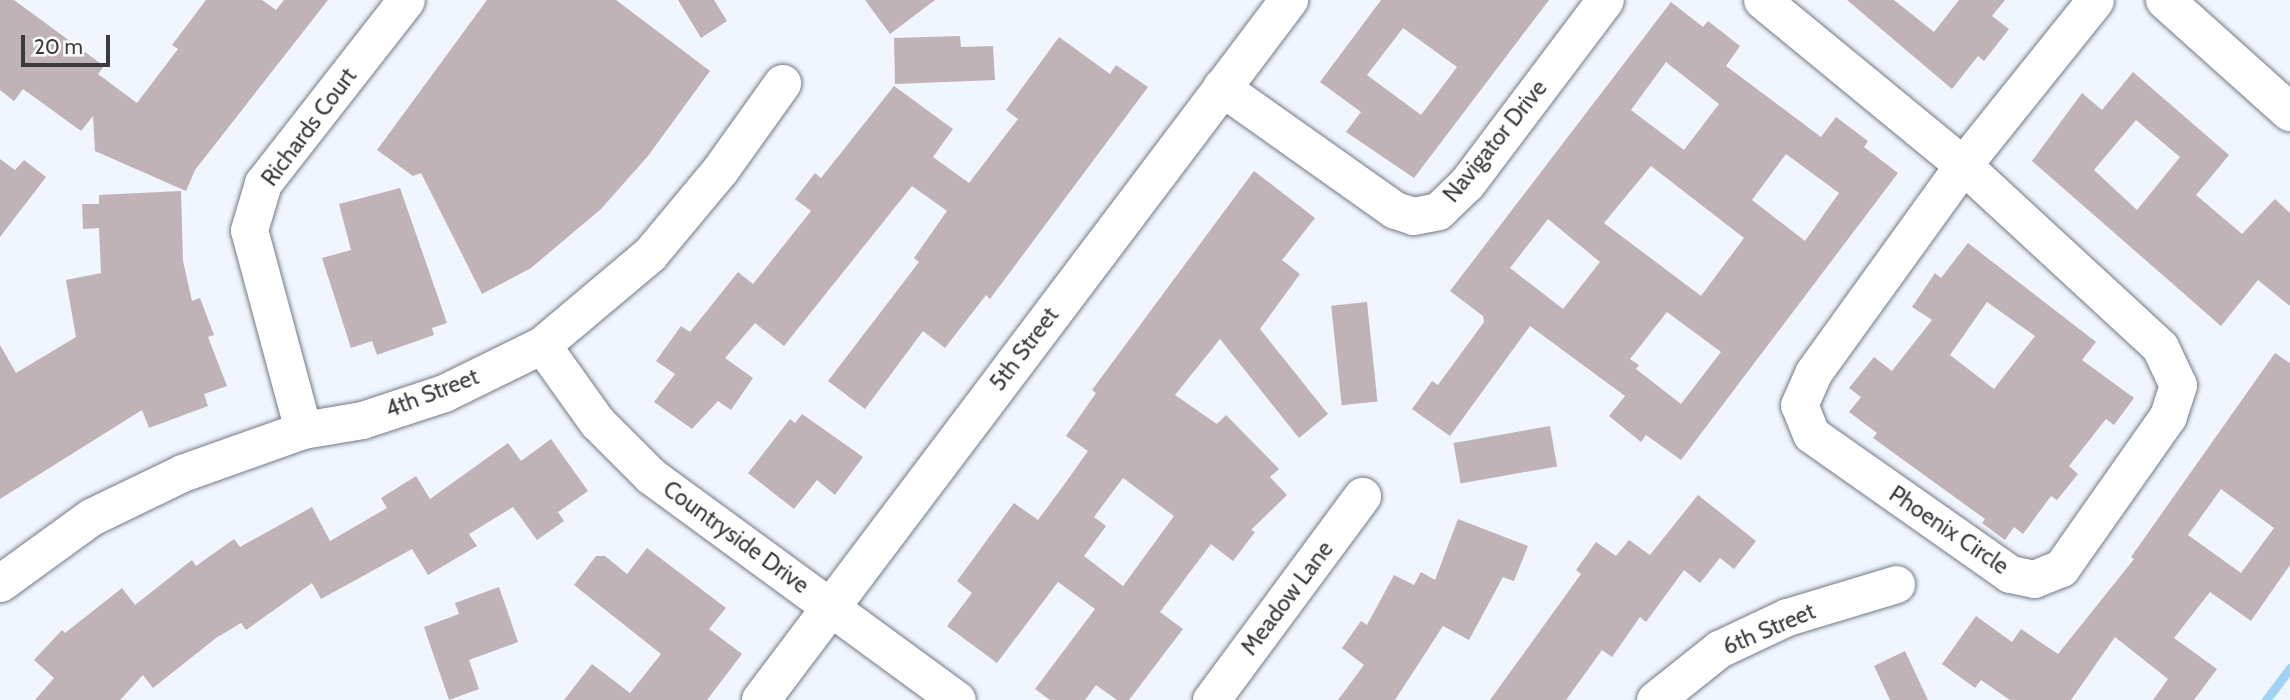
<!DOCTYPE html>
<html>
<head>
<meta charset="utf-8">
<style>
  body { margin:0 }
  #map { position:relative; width:2290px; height:700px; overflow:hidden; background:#f0f5fe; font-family:Cabin,sans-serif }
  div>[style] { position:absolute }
  .stream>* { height:9px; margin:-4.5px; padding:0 4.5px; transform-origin:4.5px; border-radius:4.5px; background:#9fd3f6 }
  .building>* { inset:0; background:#c0b3b7; transform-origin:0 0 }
  .roads { filter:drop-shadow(0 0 2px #747a83) drop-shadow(0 0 2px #747a83) }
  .minor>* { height:37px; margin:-18.5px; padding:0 18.5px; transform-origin:18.5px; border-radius:18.5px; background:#fff }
  .tertiary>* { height:38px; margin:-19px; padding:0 19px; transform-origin:19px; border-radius:19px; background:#fff }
  .secondary>* { height:38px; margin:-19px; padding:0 19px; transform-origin:19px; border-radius:19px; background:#fff }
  span { translate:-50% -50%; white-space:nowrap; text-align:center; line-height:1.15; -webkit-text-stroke:5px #fff; paint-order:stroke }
  .street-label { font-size:23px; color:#393b3f }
  .scale { position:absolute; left:21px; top:35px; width:89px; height:32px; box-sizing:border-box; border:4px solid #393b3f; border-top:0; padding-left:9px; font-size:21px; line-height:24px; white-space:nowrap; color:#393b3f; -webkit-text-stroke:5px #fff; paint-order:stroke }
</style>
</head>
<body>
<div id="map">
  <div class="stream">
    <i style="left:2266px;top:700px;width:40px;rotate:-53deg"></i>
  </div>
  <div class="building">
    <i style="clip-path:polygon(0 0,14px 0,104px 66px,98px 74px,137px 103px,178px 49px,172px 45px,206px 0,262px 0,276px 10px,284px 0,328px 0,195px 170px,186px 191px,95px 151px,93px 116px,81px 131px,23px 89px,14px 101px,0 90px)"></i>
    <i style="clip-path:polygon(487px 0,616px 0,710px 71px,648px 156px,601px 209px,531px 268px,482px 294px,421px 173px,413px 176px,377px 150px)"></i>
    <i style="clip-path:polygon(678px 0,714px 0,727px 21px,701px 38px)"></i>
    <i style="clip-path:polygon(865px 0,935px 0,890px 34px)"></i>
    <i style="clip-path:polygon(evenodd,1381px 0,1549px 0,1414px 178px,1346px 132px,1361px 112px,1320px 82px,1381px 0,1403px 28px,1457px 67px,1421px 115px,1367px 75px,1403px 28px)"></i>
    <i style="clip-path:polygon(1847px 0,1894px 0,1934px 32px,1959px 0,2005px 0,1992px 16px,2009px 29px,1984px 61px,1978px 56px,1952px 89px)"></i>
    <i style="clip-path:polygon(evenodd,1671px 2px,1703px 27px,1708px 21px,1740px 46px,1726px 66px,1821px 137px,1836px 117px,1868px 141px,1864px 147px,1898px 173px,1681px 460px,1646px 435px,1641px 442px,1609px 416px,1625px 396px,1530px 326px,1450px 436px,1412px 409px,1432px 381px,1438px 385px,1484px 322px,1483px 316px,1450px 291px,1671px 2px,1666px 62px,1719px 104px,1684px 150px,1631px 110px,1666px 62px,1671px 2px,1786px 154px,1839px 193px,1805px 241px,1752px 200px,1786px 154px,1671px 2px,1651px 166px,1744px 238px,1701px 296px,1604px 223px,1651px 166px,1671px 2px,1548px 219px,1600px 262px,1563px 309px,1510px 268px,1548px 219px,1671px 2px,1667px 312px,1721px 352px,1681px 404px,1636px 369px,1639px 365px,1630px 359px,1667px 312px)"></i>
    <i style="clip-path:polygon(960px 36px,961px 47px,993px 46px,995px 80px,895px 84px,894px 38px)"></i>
    <i style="clip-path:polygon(1059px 37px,1110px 74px,1116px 65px,1148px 87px,990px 299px,986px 295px,945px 348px,923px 331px,865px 409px,828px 381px,919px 262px,914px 258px,947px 211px,912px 186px,784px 346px,755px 323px,725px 358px,753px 378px,731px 410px,718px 401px,692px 429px,654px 402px,675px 374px,656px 361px,681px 326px,690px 332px,738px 272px,753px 284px,811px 211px,795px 199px,815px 173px,821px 178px,894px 86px,953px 129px,933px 157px,969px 183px,1018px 119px,1006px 110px)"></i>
    <i style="clip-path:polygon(evenodd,2133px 72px,2229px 155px,2196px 195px,2242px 234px,2275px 199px,2290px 213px,2290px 306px,2258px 280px,2221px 326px,2032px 161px,2082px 93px,2102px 110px,2133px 72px,2136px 120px,2180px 157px,2137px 210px,2094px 170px,2136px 120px)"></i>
    <i style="clip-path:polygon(0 159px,15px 170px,24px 160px,46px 177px,0 237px)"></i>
    <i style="clip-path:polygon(evenodd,1254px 171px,1315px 218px,1282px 260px,1300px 274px,1260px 329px,1328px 414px,1299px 438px,1220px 339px,1175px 395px,1217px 424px,1226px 415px,1279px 469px,1270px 477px,1287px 495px,1251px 530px,1255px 532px,1233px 561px,1211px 544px,1160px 612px,1183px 629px,1129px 700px,1117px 700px,1096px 685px,1085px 700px,1050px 700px,1035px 689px,1095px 609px,1058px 582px,997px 663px,947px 626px,972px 593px,957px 581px,1014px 503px,1038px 520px,1066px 482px,1088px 451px,1066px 436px,1096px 393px,1092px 390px,1254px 171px,1123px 478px,1174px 516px,1123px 586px,1084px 556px,1106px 526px,1094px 517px,1123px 478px)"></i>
    <i style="clip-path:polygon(400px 188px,447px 323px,432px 328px,434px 335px,377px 355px,372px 341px,351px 348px,322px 258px,351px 250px,339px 204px)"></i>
    <i style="clip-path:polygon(181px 191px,183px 261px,192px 301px,200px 298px,214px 335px,208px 337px,227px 386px,204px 394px,208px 406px,149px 428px,142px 410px,0 499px,0 345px,16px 373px,76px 337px,66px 280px,101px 273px,99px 228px,83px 229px,82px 204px,99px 204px,99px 195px)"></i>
    <i style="clip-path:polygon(evenodd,1968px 243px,2096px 342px,2082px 360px,2134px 398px,2114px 425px,2106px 419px,2069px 466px,2078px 474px,2057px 500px,2051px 496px,2023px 534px,2014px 527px,2005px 540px,1982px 523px,1985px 519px,1873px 438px,1877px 433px,1849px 412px,1861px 397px,1849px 388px,1874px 357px,1892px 371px,1932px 320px,1912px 307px,1935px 273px,1941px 278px,1968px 243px,1987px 302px,2035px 336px,1994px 389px,1950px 355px,1987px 302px)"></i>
    <i style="left:1367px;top:302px;width:100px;height:36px;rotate:84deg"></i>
    <i style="clip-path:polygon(evenodd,2275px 353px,2290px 363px,2290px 565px,2251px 621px,2210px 592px,2174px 638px,2217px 669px,2194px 700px,2153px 700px,2168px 679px,2115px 637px,2071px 700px,2010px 700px,1981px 680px,1975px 688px,1942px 664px,1976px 616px,2012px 642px,2021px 629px,2058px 654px,2134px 559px,2131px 557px,2275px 353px,2221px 489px,2274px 528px,2241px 573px,2188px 535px,2221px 489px)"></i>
    <i style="clip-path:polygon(802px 414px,863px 457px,835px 495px,817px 480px,794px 509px,748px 473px,790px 419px,795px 423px)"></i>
    <i style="left:1550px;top:426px;width:41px;height:98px;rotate:80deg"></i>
    <i style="clip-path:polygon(551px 439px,588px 491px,558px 512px,564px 521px,537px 540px,513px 507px,469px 534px,477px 546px,428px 575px,412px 549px,321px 599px,312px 583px,246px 630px,241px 623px,216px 638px,153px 688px,143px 675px,120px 700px,35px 700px,54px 678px,34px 660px,62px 630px,65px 633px,122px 588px,135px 605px,192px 560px,196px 566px,234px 539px,240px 547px,312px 507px,330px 541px,387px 508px,381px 498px,416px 476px,430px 499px,508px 443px,521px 461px)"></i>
    <i style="clip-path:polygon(1698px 495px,1756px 541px,1734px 569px,1720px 558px,1700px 583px,1684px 570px,1646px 622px,1640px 617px,1612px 657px,1602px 650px,1566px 700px,1490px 700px,1581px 574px,1576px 570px,1596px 542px,1616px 556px,1629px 540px,1650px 555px)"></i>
    <i style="clip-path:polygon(1458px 519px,1528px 546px,1514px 581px,1503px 577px,1469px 640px,1443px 626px,1395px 700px,1338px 700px,1364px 665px,1342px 648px,1361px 621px,1367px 625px,1394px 575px,1414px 585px,1421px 572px,1435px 580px)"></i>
    <i style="clip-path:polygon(647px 548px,726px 608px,709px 629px,742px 654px,707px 700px,564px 700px,592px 664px,630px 693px,661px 654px,574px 585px,596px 556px,605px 556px,627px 574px)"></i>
    <i style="clip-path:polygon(499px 587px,518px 642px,469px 660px,479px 689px,449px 700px,424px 627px,459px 614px,455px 603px)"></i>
    <i style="clip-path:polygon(1905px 651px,1928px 700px,1890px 700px,1874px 666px)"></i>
  </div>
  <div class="roads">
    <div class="minor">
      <i style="left:1762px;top:0;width:260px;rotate:39.4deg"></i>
      <i style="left:1963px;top:165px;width:268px;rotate:42.7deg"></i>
      <i style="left:2160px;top:347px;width:42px;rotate:64.7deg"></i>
      <i style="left:2178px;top:385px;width:33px;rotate:108deg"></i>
      <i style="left:2168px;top:416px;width:186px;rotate:125.1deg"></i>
      <i style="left:2061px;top:568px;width:29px;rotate:158deg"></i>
      <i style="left:2034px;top:579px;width:25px;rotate:-168deg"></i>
      <i style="left:2010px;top:574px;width:243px;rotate:-144.9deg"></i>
      <i style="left:1811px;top:434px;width:31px;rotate:-112deg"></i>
      <i style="left:1799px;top:405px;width:35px;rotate:-66deg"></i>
      <i style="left:1813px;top:373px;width:256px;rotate:-54.2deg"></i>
      <i style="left:1963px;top:165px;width:211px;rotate:-51.3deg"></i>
      <i style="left:1221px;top:87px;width:213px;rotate:35.3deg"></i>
      <i style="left:1395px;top:210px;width:19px;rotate:18deg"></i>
      <i style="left:1413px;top:216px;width:25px;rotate:-11deg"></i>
      <i style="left:1438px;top:211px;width:40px;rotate:-44deg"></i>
      <i style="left:1467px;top:183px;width:229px;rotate:-53deg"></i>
      <i style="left:542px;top:345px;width:95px;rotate:54.5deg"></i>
      <i style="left:597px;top:422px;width:76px;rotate:45deg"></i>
      <i style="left:651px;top:476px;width:379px;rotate:36.2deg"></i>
      <i style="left:303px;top:430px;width:207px;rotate:-105.1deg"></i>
      <i style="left:249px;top:230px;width:49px;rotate:-73.4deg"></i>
      <i style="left:263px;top:183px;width:232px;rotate:-52deg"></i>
      <i style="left:0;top:583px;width:112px;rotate:-36deg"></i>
      <i style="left:91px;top:517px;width:101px;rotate:-25.8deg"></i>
      <i style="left:182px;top:473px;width:128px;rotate:-19.6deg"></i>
      <i style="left:303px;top:430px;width:60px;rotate:-9.6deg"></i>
      <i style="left:362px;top:420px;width:86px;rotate:-18.2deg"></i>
      <i style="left:444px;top:393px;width:109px;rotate:-26.1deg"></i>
      <i style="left:542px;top:345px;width:141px;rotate:-40.1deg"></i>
      <i style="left:650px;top:254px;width:109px;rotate:-50.2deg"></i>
      <i style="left:720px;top:170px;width:107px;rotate:-54.5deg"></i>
      <i style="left:1211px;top:700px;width:254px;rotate:-53.5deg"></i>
      <i style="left:1655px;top:700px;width:82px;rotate:-38.6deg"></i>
      <i style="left:1719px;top:649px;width:75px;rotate:-25.2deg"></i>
      <i style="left:1787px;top:617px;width:114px;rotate:-16.8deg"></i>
    </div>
    <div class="tertiary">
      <i style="left:761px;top:700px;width:877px;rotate:-52.97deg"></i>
    </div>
    <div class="secondary">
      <i style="left:2165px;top:0;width:168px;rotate:41.9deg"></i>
    </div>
  </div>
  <div class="street-label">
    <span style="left:309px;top:127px;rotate:-53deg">Richards Court</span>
    <span style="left:1495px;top:141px;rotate:-51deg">Navigator Drive</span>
    <span style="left:1024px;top:349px;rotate:-53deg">5th Street</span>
    <span style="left:432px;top:393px;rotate:-21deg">4th Street</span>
    <span style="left:1949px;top:530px;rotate:34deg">Phoenix Circle</span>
    <span style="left:736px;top:537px;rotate:36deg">Countryside Drive</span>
    <span style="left:1287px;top:598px;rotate:-53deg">Meadow Lane</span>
    <span style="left:1769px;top:629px;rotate:-23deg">6th Street</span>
  </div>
  <div class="scale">20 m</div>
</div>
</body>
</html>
